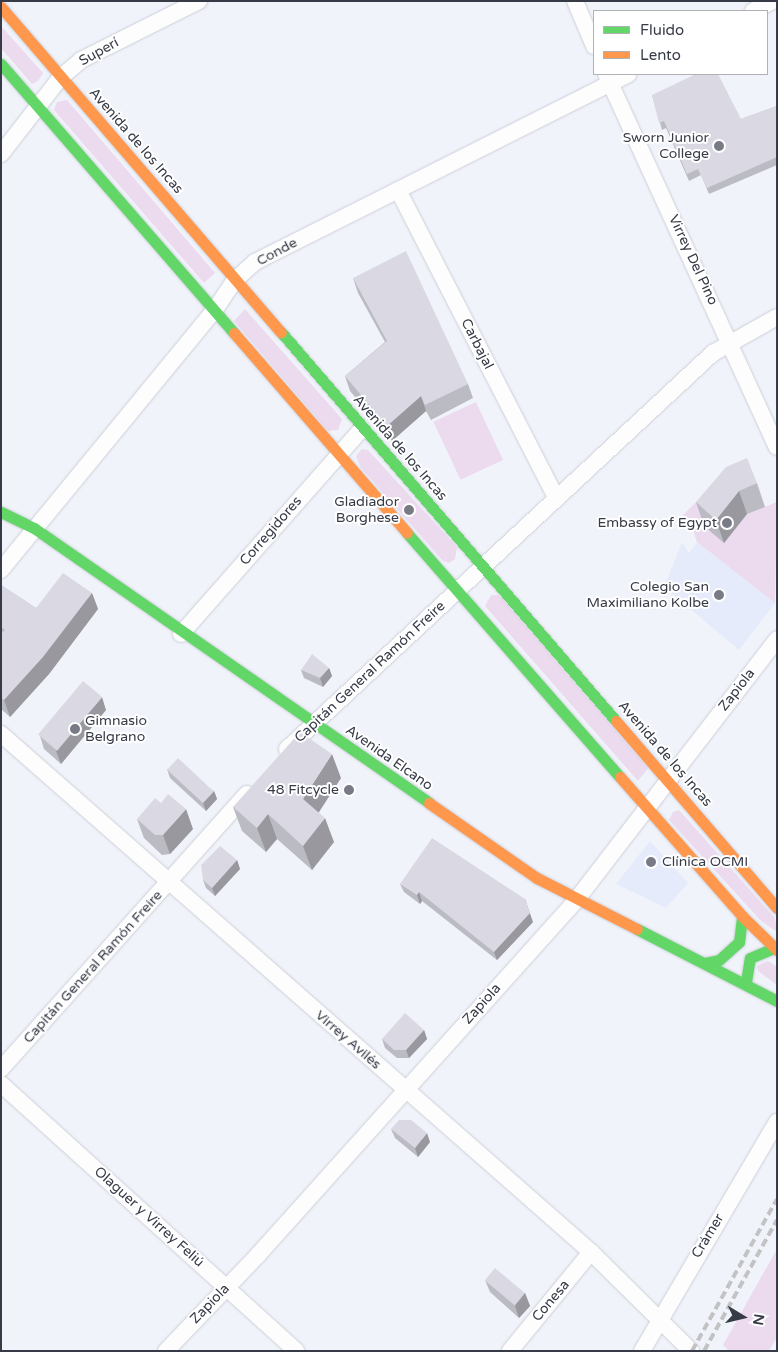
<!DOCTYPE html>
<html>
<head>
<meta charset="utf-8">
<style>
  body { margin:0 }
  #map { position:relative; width:778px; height:1352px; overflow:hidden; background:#f1f3fa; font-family:"Varela Round",sans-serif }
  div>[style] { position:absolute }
  .built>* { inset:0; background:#e6ebfb }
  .green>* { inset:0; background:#ecdaef; transform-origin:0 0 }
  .roads { filter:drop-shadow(0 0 1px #cccfd8) drop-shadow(0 0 1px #cccfd8) }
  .street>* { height:16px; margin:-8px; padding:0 8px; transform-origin:8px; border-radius:8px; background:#fdfdfe }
  .fast>* { height:11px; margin:-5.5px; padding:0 5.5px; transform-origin:5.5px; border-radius:5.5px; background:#63d668 }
  .slow>* { height:11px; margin:-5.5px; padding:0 5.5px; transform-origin:5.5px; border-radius:5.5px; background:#ff974d }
  .rail>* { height:4px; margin-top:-2px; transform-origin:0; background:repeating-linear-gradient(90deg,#c3c3c6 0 8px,transparent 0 12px) }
  .wall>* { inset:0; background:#bbbbc3 }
  .shaded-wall>* { inset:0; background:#99989f }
  .building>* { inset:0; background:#dad9e3; transform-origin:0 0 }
  .dots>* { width:14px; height:14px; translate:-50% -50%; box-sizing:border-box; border:2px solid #fff; border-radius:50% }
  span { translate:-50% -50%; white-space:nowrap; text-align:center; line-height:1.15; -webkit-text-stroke:4px #fff; paint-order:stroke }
  .street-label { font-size:14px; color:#373b47 }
  .poi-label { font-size:14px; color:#373b47 }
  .right { translate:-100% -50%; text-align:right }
  .left { translate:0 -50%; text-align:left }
  .frame { position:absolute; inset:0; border:2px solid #373b47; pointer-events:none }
  .legend { position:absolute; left:593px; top:10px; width:175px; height:65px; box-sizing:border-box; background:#fff; border:1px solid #afb1b5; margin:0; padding:6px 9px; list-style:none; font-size:15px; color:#373b47 }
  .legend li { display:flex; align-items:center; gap:10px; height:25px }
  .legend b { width:25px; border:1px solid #afb1b5 }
  .north { position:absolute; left:718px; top:1292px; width:50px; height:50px; -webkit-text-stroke:4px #fff; paint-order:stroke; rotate:99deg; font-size:14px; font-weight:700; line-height:20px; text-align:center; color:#373b47 }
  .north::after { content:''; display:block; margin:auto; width:18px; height:22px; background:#373b47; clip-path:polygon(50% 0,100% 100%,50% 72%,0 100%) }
</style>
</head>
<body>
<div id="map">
  <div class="built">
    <i style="clip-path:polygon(682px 542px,689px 553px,697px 542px,775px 603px,739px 650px,664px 587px)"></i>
    <i style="clip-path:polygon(650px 841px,688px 883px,666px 908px,616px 884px)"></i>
  </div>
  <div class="green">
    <i style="clip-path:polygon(1px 26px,43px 73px,38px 81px,32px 84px,1px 48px)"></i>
    <i style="clip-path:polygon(67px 100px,215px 273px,204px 283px,54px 110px,57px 102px)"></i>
    <i style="clip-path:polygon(245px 309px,342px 419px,338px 430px,328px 431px,234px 321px)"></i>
    <i style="left:476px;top:402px;width:64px;height:47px;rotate:65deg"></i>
    <i style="clip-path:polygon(362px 449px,368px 450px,457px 547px,455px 559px,449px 563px,443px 561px,361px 468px,356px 456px)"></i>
    <i style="clip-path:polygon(696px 502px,747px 514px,777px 502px,775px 603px,697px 542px,693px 530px,679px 519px)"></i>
    <i style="clip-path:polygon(491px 595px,499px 595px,648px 768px,638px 781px,485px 606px)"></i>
    <i style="clip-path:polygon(679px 810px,775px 918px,777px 932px,761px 921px,669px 820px,673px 812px)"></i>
    <i style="clip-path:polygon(768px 961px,777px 967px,777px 985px,758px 971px,757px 966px)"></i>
    <i style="clip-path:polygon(777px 1249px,777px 1337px,769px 1351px,729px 1351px,723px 1345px)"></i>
  </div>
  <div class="roads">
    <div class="street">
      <i style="left:575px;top:1px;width:49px;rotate:67.1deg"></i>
      <i style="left:753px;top:11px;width:22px;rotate:-27deg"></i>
      <i style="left:606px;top:74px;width:410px;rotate:65.4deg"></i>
      <i style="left:1px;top:154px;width:98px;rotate:-52.1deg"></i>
      <i style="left:61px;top:77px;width:26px;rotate:-40deg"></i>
      <i style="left:81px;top:60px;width:132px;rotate:-26.6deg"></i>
      <i style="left:398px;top:190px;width:345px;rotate:62.8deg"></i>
      <i style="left:1px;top:570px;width:335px;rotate:-50.6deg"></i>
      <i style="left:214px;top:311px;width:37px;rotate:-56deg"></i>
      <i style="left:235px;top:280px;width:27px;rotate:-42deg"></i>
      <i style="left:255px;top:262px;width:418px;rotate:-26.7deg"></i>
      <i style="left:181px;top:634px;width:273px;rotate:-48.6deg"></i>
      <i style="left:1px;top:734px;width:785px;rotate:41.28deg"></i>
      <i style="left:591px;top:1252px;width:141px;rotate:44.7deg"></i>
      <i style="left:287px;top:749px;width:582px;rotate:-42.91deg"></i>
      <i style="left:713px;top:353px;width:73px;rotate:-29.4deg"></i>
      <i style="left:1px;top:1069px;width:369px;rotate:-48.2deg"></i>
      <i style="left:1px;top:1084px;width:398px;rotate:42.1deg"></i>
      <i style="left:166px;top:1351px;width:133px;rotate:-46.2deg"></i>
      <i style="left:258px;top:1255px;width:478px;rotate:-48.1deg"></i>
      <i style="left:577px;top:899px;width:328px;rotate:-52.4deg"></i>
      <i style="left:510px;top:1351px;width:128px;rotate:-50.7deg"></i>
      <i style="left:642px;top:1351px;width:266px;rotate:-59.5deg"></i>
    </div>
    <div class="fast">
      <i style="left:1px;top:64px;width:356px;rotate:49.1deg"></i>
      <i style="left:281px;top:332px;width:513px;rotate:49.27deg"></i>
      <i style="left:1px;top:512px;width:37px;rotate:26deg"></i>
      <i style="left:34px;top:528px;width:481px;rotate:34.8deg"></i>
      <i style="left:407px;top:533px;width:324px;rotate:48.9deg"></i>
      <i style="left:637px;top:929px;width:157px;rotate:27.2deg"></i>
      <i style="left:705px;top:963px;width:14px;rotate:-12deg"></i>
      <i style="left:719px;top:960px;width:27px;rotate:-42deg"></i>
      <i style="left:739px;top:942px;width:26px;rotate:-83deg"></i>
      <i style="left:746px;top:982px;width:24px;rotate:-81deg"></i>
      <i style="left:750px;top:958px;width:26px;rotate:-23deg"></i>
    </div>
    <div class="slow">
      <i style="left:1px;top:7px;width:429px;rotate:49.3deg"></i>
      <i style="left:234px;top:333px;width:264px;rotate:49.1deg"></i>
      <i style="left:616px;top:721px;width:247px;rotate:49.3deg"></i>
      <i style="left:620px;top:777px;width:185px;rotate:48.7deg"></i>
      <i style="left:742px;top:916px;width:49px;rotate:44.2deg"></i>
      <i style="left:429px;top:803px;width:131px;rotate:34.8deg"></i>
      <i style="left:537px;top:878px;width:112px;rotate:27deg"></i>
    </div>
  </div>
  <div class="rail">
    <i style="left:692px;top:1351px;width:174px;rotate:-60.8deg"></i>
    <i style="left:704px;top:1351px;width:150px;rotate:-60.9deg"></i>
  </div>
  <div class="wall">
    <i style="clip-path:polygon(652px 95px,741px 119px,777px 106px,777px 165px,709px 194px,701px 175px,689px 181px,666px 128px,662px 130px)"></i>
    <i style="clip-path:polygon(353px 278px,468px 384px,473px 398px,431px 420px,426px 411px,392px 441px,350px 391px,345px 376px,385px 342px,358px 293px)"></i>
    <i style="clip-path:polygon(757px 483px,765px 507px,747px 514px,724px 543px,704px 526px,696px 502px)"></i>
    <i style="clip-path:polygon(1px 585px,36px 608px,92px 593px,98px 609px,49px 674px,10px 717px,1px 709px)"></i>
    <i style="clip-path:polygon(329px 668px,332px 676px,323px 687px,304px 678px,301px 670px)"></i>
    <i style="clip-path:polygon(106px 710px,61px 764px,44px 749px,40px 736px)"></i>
    <i style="clip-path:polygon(167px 769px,214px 791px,217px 799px,206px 811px,170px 778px)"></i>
    <i style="clip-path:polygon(341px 778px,318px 812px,334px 842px,312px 870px,277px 839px,266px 852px,242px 831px,233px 807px)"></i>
    <i style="clip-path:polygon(137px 819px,193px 829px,170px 854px,162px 855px,144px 838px)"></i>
    <i style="clip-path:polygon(237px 860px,240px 869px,215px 896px,206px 888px,203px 880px)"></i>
    <i style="clip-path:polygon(400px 884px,533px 922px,497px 960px,422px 901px,420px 904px,404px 892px)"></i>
    <i style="clip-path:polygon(424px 1030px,427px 1039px,409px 1058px,397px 1058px,385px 1048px,382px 1039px)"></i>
    <i style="clip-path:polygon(391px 1129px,430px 1142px,418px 1157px,395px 1138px)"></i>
    <i style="clip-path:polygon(485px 1280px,525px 1293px,530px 1306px,519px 1318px,490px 1292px)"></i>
  </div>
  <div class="shaded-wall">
    <i style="clip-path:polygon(421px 396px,426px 411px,392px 441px,387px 426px)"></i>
    <i style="clip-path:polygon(739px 491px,747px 514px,724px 543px,716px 520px)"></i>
    <i style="clip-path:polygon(92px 593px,98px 609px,49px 674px,10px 717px,4px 700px)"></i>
    <i style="clip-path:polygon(329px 668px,332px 676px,323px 687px,320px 678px)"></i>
    <i style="clip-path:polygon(102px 697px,106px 710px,61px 764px,56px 751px)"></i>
    <i style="clip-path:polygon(332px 754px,341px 778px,312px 823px,303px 799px)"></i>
    <i style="clip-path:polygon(214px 791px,217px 799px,206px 811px,203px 803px)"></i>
    <i style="clip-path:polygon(186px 809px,193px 829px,170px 854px,163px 835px)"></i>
    <i style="clip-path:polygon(268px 814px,277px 839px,266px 852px,257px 828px)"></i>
    <i style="clip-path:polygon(325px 818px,334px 842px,312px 870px,303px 846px)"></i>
    <i style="clip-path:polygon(237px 860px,240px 869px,215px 896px,212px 888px)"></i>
    <i style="clip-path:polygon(419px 892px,422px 901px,420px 904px,417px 895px)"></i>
    <i style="clip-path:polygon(525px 899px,533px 922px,497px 960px,494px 952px)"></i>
    <i style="clip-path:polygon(424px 1030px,427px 1039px,409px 1058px,406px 1050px)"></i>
    <i style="clip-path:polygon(427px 1133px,430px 1142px,418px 1157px,415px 1148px)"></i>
    <i style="clip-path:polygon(525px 1293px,530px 1306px,519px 1318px,515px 1306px)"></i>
  </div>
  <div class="building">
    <i style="clip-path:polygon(696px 74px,718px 74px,741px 119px,777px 106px,777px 157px,707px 188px,698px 169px,687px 174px,664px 121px,659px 123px,652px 95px)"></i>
    <i style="clip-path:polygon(406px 251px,468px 384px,425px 405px,421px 396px,387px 426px,345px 376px,387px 341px,353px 278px)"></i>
    <i style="clip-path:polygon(747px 458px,757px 483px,739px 491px,716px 520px,696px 502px,726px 467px)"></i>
    <i style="clip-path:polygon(63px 573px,92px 593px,43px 657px,4px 700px,1px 698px,1px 633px,5px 630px,1px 627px,1px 585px,36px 608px)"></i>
    <i style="clip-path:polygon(312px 654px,329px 668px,320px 678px,301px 670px)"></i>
    <i style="left:83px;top:681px;width:25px;height:70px;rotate:40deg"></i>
    <i style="clip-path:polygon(300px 732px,332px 754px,303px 799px,325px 818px,303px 846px,268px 814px,257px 828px,233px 807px)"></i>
    <i style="left:178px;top:758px;width:49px;height:16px;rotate:43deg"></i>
    <i style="clip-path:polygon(168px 794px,186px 809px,163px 835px,155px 835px,137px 819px,155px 798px,161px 803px)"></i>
    <i style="clip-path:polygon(432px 838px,525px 899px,530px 913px,494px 952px,419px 892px,417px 895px,400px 884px)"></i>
    <i style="clip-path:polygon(220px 846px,237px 860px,212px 888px,203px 880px,201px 865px)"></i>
    <i style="clip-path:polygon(405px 1013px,424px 1030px,406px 1050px,394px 1050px,382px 1039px)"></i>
    <i style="clip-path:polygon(399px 1120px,411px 1120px,427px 1133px,415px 1148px,391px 1129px)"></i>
    <i style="left:495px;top:1268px;width:39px;height:16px;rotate:40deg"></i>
  </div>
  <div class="dots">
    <i style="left:719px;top:146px;background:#787b86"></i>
    <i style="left:409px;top:510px;background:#787b86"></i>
    <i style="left:727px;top:523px;background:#787b86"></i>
    <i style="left:719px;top:595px;background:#787b86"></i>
    <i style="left:75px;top:729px;background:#787b86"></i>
    <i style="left:349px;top:790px;background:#787b86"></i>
    <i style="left:651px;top:862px;background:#787b86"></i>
  </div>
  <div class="street-label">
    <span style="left:99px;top:52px;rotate:-29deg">Superí</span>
    <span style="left:136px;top:141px;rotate:49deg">Avenida de los Incas</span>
    <span style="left:277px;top:252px;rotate:-28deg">Conde</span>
    <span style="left:693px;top:260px;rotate:65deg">Virrey Del Pino</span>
    <span style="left:477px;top:344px;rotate:63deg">Carbajal</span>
    <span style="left:400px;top:448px;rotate:49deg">Avenida de los Incas</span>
    <span style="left:271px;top:531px;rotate:-49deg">Corregidores</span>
    <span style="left:370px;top:672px;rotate:-43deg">Capitán General Ramón Freire</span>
    <span style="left:737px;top:690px;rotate:-52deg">Zapiola</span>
    <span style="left:665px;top:754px;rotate:49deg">Avenida de los Incas</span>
    <span style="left:389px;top:758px;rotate:35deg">Avenida Elcano</span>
    <span style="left:93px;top:967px;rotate:-48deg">Capitán General Ramón Freire</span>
    <span style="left:482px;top:1004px;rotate:-48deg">Zapiola</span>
    <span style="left:348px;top:1040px;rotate:41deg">Virrey Avilés</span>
    <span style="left:149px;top:1217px;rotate:42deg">Olaguer y Virrey Feliú</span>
    <span style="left:708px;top:1236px;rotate:-59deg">Crámer</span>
    <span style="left:551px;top:1301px;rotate:-50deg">Conesa</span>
    <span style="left:210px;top:1304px;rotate:-46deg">Zapiola</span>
  </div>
  <div class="poi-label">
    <span class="right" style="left:709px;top:146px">Sworn Junior<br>College</span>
    <span class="right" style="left:399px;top:510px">Gladiador<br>Borghese</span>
    <span class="right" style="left:717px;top:523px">Embassy of Egypt</span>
    <span class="right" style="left:709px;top:595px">Colegio San<br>Maximiliano Kolbe</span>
    <span class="left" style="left:85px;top:729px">Gimnasio<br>Belgrano</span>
    <span class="right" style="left:339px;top:790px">48 Fitcycle</span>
    <span class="left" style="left:662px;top:862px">Clínica OCMI</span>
  </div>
  <div class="frame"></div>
  <ul class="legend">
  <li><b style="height:6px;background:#63d668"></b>Fluido</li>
  <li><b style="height:6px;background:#ff974d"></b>Lento</li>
  </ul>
  <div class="north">N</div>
</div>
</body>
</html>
